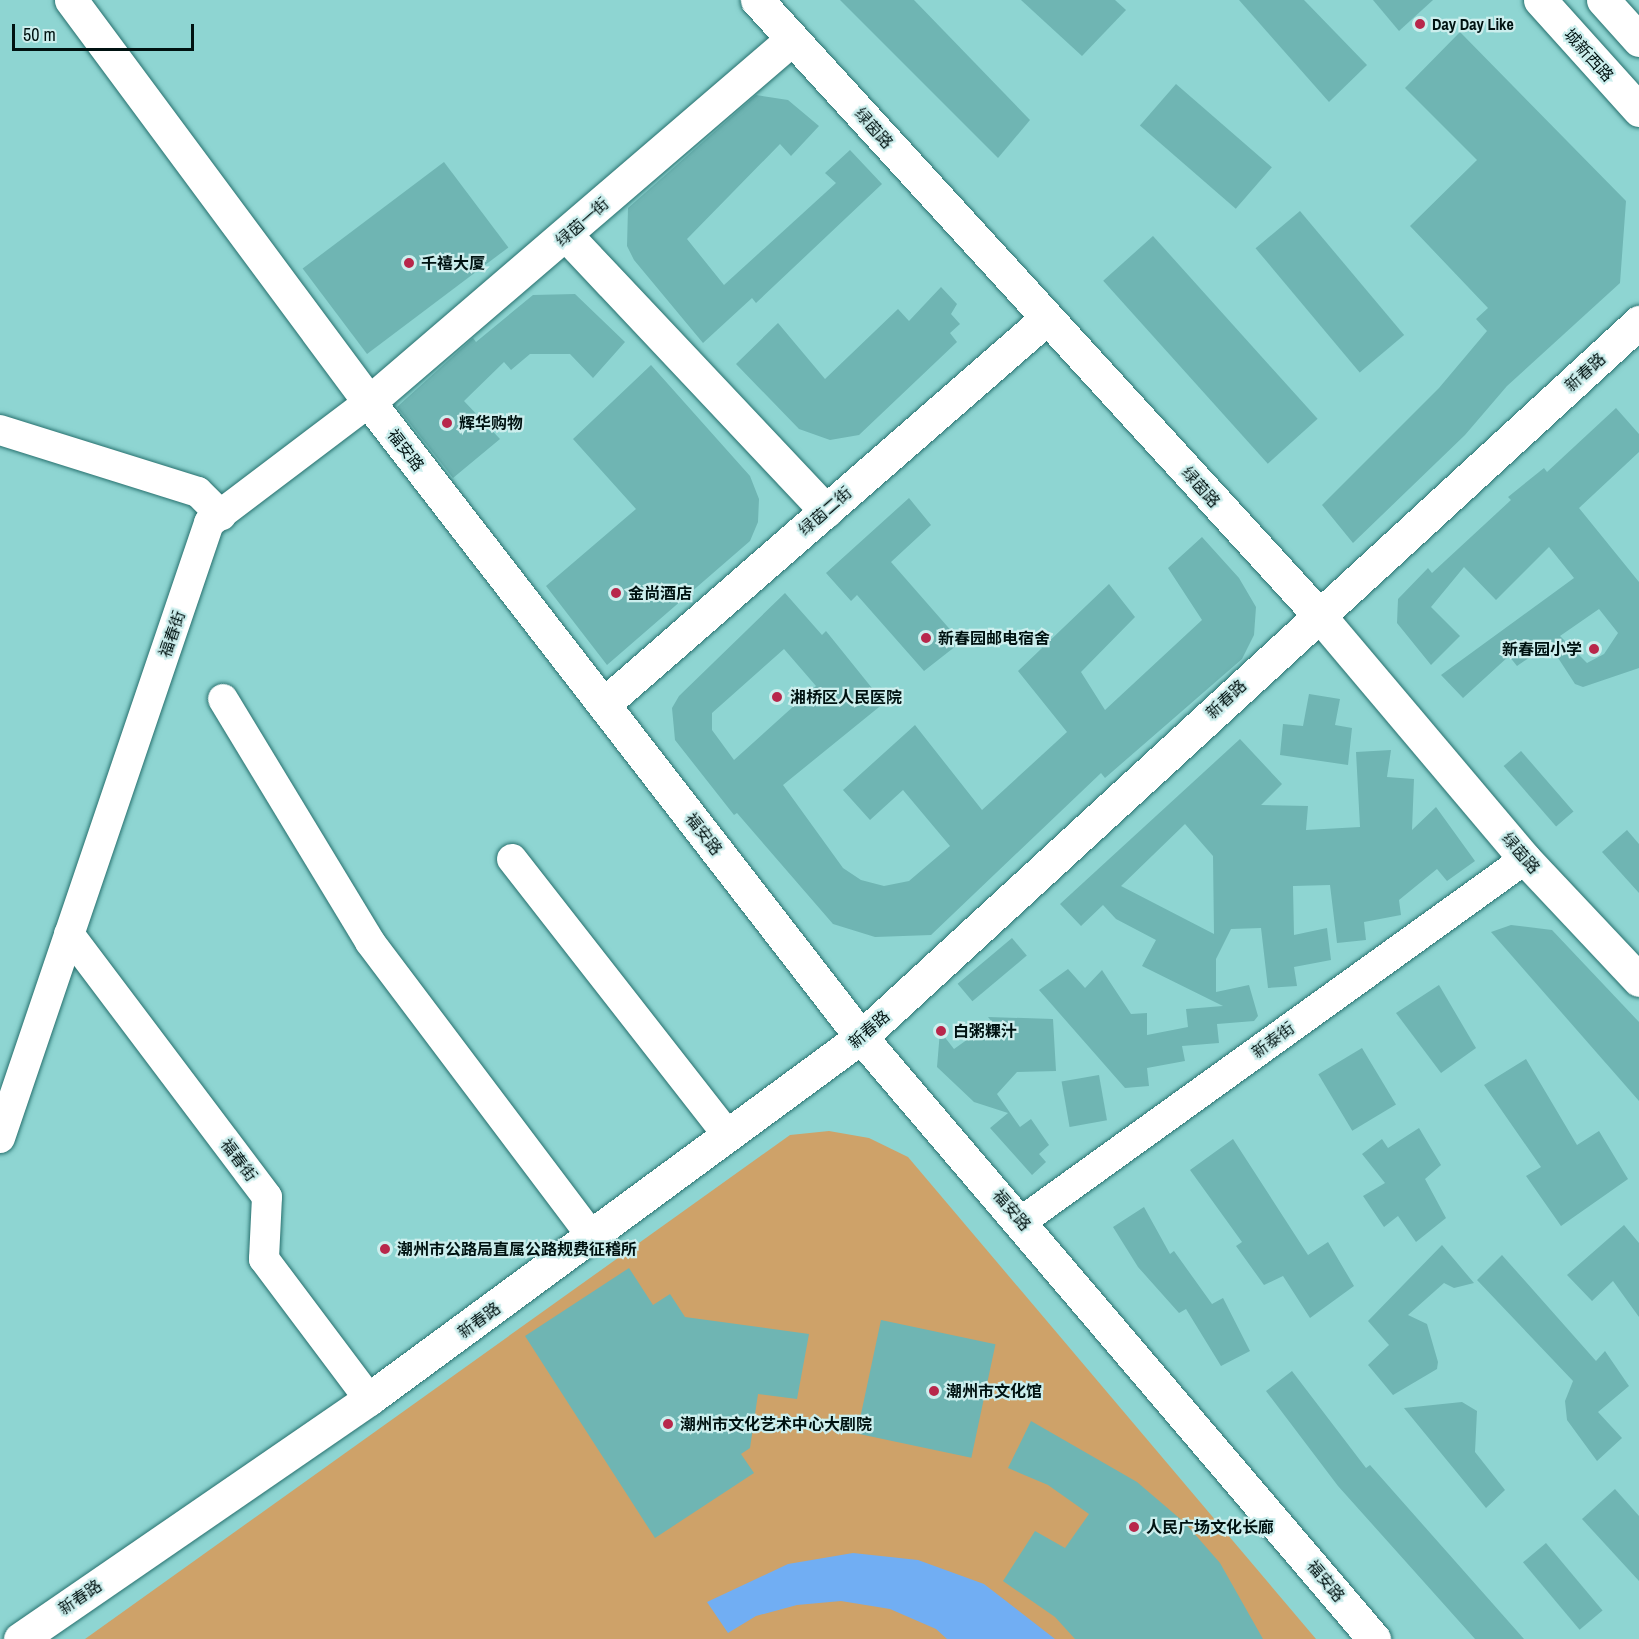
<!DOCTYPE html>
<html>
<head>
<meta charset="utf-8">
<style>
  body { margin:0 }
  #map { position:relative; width:1639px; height:1639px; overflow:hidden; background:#8ed5d2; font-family:"Archivo Narrow","Noto Sans SC",sans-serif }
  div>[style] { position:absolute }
  .green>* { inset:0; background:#cea269 }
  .water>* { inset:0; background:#71aef3 }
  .building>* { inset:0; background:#6fb5b3; transform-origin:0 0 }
  .roads { filter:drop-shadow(0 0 2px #27706e) drop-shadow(0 0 2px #27706e) }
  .street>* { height:30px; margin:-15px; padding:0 15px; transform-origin:15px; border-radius:15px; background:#fff }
  .secondary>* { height:33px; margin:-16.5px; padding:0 16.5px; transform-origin:16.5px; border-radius:16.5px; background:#fff }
  .dots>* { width:16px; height:16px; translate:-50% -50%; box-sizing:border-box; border:3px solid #cceeed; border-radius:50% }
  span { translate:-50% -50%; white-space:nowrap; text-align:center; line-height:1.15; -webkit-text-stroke:4.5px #cceeed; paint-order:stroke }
  .poi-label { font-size:16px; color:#001211; font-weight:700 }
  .left { translate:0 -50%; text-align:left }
  .right { translate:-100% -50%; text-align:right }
  .street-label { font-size:16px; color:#001211 }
  .scale { position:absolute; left:12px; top:24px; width:182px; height:27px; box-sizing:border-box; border:3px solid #001211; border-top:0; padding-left:8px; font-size:18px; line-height:21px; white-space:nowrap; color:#001211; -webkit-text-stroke:4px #cceeed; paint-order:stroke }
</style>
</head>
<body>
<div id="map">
  <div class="green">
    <i style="clip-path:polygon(829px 1131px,869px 1138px,908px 1157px,1316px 1639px,85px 1639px,790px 1135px)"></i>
  </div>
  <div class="water">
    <i style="clip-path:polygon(853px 1553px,918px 1560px,984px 1584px,1055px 1639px,947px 1639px,936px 1629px,890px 1609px,841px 1601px,797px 1605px,756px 1616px,728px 1633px,707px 1602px,788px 1564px)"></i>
  </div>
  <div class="building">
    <i style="clip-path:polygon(840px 0,914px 0,1030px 120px,998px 158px)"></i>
    <i style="clip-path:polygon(1021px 0,1115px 0,1126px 10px,1082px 56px)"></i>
    <i style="clip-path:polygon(1239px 0,1304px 0,1367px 65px,1329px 102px)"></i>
    <i style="clip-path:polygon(1373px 0,1433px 0,1399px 31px)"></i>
    <i style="clip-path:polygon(1460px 32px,1626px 201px,1620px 283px,1507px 386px,1465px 435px,1353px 543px,1322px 505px,1439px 388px,1487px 331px,1476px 319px,1488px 308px,1410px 226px,1477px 160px,1405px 88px)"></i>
    <i style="left:1176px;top:84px;width:127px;height:55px;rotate:41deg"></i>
    <i style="clip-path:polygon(756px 95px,788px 100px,819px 126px,791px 156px,780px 144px,687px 239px,724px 285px,836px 183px,825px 173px,850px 150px,882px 184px,756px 303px,752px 298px,703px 343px,634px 260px,627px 246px,628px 208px)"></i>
    <i style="left:444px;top:162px;width:107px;height:177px;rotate:53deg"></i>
    <i style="left:1300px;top:211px;width:162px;height:58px;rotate:50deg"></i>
    <i style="left:1153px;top:236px;width:246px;height:67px;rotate:48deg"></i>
    <i style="clip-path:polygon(941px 287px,957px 304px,951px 314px,960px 324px,950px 333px,957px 342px,859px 435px,830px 440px,799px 429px,736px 364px,778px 323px,825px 379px,898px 309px,909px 321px)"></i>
    <i style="clip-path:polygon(575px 294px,625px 342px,593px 378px,570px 354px,530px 354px,511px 370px,504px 362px,464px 401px,500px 439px,453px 478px,397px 407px,473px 338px,476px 342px,533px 295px)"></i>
    <i style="clip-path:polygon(651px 365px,750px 476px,759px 499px,758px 522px,750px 541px,607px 665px,546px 586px,636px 509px,573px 439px)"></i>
    <i style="clip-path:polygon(evenodd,1616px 408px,1639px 434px,1639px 452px,1579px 508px,1639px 582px,1639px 668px,1583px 687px,1575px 684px,1549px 644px,1517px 666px,1509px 656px,1463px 698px,1441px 675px,1574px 578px,1549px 547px,1496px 600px,1464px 567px,1431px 607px,1460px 636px,1431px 665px,1397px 623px,1398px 599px,1428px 568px,1432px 573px,1511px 500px,1508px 497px,1544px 468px,1547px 472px,1616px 408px,1599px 609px,1618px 633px,1604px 654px,1587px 663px,1560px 636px,1599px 609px)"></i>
    <i style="clip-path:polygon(909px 498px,931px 525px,891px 562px,961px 642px,924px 671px,857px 595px,851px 601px,826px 573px)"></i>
    <i style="clip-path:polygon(evenodd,1202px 537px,1239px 578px,1256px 607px,1254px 635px,1242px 659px,1105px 778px,1101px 773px,931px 935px,875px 937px,833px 924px,737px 813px,734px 815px,675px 740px,672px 708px,679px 696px,785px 593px,822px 635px,826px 631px,884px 703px,783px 785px,843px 868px,861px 880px,884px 886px,909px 881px,950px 846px,903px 790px,870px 820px,843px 790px,915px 725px,982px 810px,1067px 732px,1018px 671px,1109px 584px,1135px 617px,1081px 672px,1105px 710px,1202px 620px,1168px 568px,1202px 537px,784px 649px,816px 686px,734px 760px,712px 730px,712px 713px,784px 649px)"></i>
    <i style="clip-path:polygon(1309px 694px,1340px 699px,1335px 725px,1352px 728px,1348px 765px,1280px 755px,1283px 724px,1303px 726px)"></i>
    <i style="clip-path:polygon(evenodd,1240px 739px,1282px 784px,1261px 805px,1308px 806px,1306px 830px,1360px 827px,1356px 752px,1391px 750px,1387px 777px,1414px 779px,1412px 830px,1436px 807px,1475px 861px,1447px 881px,1437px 869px,1399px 900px,1401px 915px,1364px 922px,1366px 940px,1337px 943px,1330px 885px,1293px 886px,1294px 935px,1327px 928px,1331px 960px,1294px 967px,1297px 986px,1268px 988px,1261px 928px,1231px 929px,1216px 959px,1216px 992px,1249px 985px,1258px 1016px,1254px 1021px,1217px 1024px,1219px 1043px,1182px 1046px,1185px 1061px,1147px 1068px,1149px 1086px,1125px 1088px,1039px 990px,1068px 969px,1085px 988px,1102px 970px,1131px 1014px,1147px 1013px,1147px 1035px,1188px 1027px,1186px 1009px,1223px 1006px,1142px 966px,1156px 940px,1116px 919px,1103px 905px,1081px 926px,1060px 904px,1240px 739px,1185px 824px,1213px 856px,1214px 934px,1121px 886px,1185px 824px)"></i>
    <i style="left:1521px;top:751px;width:80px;height:23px;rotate:49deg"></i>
    <i style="clip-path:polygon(1627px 830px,1639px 844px,1639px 893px,1602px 852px)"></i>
    <i style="clip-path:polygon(1511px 925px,1552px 930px,1639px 1022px,1639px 1101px,1491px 932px)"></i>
    <i style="left:1012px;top:938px;width:23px;height:71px;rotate:50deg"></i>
    <i style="clip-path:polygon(1439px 985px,1476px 1048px,1441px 1073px,1396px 1013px)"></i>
    <i style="clip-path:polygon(988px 1017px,1053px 1019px,1056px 1071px,1017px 1072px,997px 1094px,1020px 1127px,1031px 1119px,1049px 1145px,1039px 1154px,1046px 1162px,1032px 1175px,990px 1128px,1008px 1113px,974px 1102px,937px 1067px,940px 1031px,954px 1049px,992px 1022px)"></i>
    <i style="left:1362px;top:1048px;width:66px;height:51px;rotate:59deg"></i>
    <i style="clip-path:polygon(1526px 1059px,1577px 1145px,1599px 1131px,1628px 1179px,1561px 1226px,1526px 1176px,1541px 1167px,1484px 1085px)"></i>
    <i style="left:1099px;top:1075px;width:46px;height:38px;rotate:80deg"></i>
    <i style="clip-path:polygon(1419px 1128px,1441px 1165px,1425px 1179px,1446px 1218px,1416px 1242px,1398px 1216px,1384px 1227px,1363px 1196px,1385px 1183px,1362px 1154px,1382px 1139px,1388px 1148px)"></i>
    <i style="clip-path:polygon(1233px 1139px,1308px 1255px,1328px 1242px,1354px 1286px,1310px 1318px,1283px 1276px,1264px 1285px,1236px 1246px,1242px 1242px,1190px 1170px)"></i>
    <i style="clip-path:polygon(1144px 1207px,1170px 1254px,1174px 1251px,1212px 1304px,1223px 1298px,1250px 1351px,1221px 1366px,1186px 1309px,1179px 1313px,1138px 1267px,1113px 1227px)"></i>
    <i style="clip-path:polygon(1624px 1225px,1639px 1243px,1639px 1317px,1613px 1281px,1592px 1301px,1567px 1275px)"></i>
    <i style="clip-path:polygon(1442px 1245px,1474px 1283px,1454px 1288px,1444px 1283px,1408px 1315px,1427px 1324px,1438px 1362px,1437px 1369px,1393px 1395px,1368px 1365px,1389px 1345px,1368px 1321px)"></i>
    <i style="clip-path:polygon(1502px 1255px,1596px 1361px,1605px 1351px,1629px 1386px,1598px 1412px,1622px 1438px,1597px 1461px,1567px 1420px,1565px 1401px,1573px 1381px,1477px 1280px)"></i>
    <i style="clip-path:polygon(629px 1268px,653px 1305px,670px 1294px,685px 1317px,809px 1334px,797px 1399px,758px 1394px,750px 1448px,741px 1454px,754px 1473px,655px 1538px,525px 1336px)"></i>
    <i style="left:881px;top:1320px;width:117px;height:116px;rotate:12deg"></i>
    <i style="clip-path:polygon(1292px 1371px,1366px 1468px,1370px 1465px,1524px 1639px,1475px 1639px,1338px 1486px,1266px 1391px)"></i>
    <i style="clip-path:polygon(1462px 1402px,1477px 1411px,1475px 1452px,1505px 1490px,1486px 1508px,1404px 1408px)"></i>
    <i style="clip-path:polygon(1031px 1421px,1137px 1482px,1185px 1523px,1220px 1563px,1263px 1639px,1075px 1639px,1055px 1617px,1003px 1581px,1035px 1531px,1065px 1548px,1089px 1514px,1048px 1485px,1008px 1468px)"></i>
    <i style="clip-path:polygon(1615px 1489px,1639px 1516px,1639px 1581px,1582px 1519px)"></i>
    <i style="left:1546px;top:1543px;width:88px;height:30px;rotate:50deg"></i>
  </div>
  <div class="roads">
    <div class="street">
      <i style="left:0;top:430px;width:207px;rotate:17.4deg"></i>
      <i style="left:198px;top:492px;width:33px;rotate:45deg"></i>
      <i style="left:223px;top:699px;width:284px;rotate:58.8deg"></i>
      <i style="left:370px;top:942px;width:369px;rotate:53deg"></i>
      <i style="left:512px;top:859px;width:350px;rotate:52deg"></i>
      <i style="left:69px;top:934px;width:329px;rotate:53deg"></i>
      <i style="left:267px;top:1197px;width:62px;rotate:92.8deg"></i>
      <i style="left:264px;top:1259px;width:175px;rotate:53.1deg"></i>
      <i style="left:0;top:1138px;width:650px;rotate:-71.23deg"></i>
      <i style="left:209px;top:523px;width:201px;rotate:-37.1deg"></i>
      <i style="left:1022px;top:1221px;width:620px;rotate:-35.74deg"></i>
    </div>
    <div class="secondary">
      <i style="left:71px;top:0;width:500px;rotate:53.45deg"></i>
      <i style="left:369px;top:402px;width:803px;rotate:52.23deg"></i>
      <i style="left:861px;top:1037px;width:791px;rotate:49.56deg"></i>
      <i style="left:757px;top:0;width:832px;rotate:47.58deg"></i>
      <i style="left:1318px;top:614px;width:321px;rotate:49.8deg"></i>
      <i style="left:1525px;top:859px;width:166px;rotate:46.7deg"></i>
      <i style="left:1540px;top:0;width:148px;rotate:48deg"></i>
      <i style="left:1603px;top:0;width:54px;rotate:48deg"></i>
      <i style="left:567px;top:236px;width:378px;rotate:46.7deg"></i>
      <i style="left:369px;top:402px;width:557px;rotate:-40.63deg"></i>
      <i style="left:604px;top:704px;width:588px;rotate:-41.07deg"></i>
      <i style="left:20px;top:1639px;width:424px;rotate:-34.5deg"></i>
      <i style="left:369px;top:1399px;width:611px;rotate:-36.34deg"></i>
      <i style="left:861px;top:1037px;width:1057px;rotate:-42.58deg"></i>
    </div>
  </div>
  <div class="dots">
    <i style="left:1420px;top:24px;background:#b8274b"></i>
    <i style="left:409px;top:263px;background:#b8274b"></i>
    <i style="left:447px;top:423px;background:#b8274b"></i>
    <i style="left:616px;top:593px;background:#b8274b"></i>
    <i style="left:926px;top:638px;background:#b8274b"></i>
    <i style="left:1594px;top:649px;background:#b8274b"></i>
    <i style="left:777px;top:697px;background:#b8274b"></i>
    <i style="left:941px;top:1031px;background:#b8274b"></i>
    <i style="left:385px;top:1249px;background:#b8274b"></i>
    <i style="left:934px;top:1391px;background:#b8274b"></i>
    <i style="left:668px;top:1424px;background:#b8274b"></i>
    <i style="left:1134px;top:1527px;background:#b8274b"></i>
  </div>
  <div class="poi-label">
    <span class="left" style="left:1432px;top:24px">Day Day Like</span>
    <span class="left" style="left:421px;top:263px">千禧大厦</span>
    <span class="left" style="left:459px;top:423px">辉华购物</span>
    <span class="left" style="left:628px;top:593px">金尚酒店</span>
    <span class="left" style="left:938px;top:638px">新春园邮电宿舍</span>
    <span class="right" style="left:1582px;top:649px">新春园小学</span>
    <span class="left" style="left:790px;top:697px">湘桥区人民医院</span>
    <span class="left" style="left:953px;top:1031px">白粥粿汁</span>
    <span class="left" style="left:397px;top:1249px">潮州市公路局直属公路规费征稽所</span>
    <span class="left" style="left:946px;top:1391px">潮州市文化馆</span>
    <span class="left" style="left:680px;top:1424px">潮州市文化艺术中心大剧院</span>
    <span class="left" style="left:1146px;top:1527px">人民广场文化长廊</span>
  </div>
  <div class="street-label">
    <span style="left:1589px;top:55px;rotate:48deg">城新西路</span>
    <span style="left:874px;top:128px;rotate:48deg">绿茵路</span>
    <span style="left:582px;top:222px;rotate:-41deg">绿茵一街</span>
    <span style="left:1585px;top:372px;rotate:-42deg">新春路</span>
    <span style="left:406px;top:450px;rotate:52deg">福安路</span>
    <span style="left:1201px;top:487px;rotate:48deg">绿茵路</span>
    <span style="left:825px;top:511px;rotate:-41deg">绿茵二街</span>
    <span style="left:172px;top:634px;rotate:-71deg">福春街</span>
    <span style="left:1226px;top:699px;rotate:-43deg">新春路</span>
    <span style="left:704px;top:834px;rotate:52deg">福安路</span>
    <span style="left:1521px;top:853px;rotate:49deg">绿茵路</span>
    <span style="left:869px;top:1029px;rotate:-41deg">新春路</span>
    <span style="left:1273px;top:1040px;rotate:-36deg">新泰街</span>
    <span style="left:239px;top:1160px;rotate:53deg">福春街</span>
    <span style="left:1012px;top:1210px;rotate:49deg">福安路</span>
    <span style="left:479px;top:1320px;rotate:-36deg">新春路</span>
    <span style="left:1326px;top:1581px;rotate:50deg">福安路</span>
    <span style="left:80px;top:1597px;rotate:-34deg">新春路</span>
  </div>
  <div class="scale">50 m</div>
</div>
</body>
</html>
